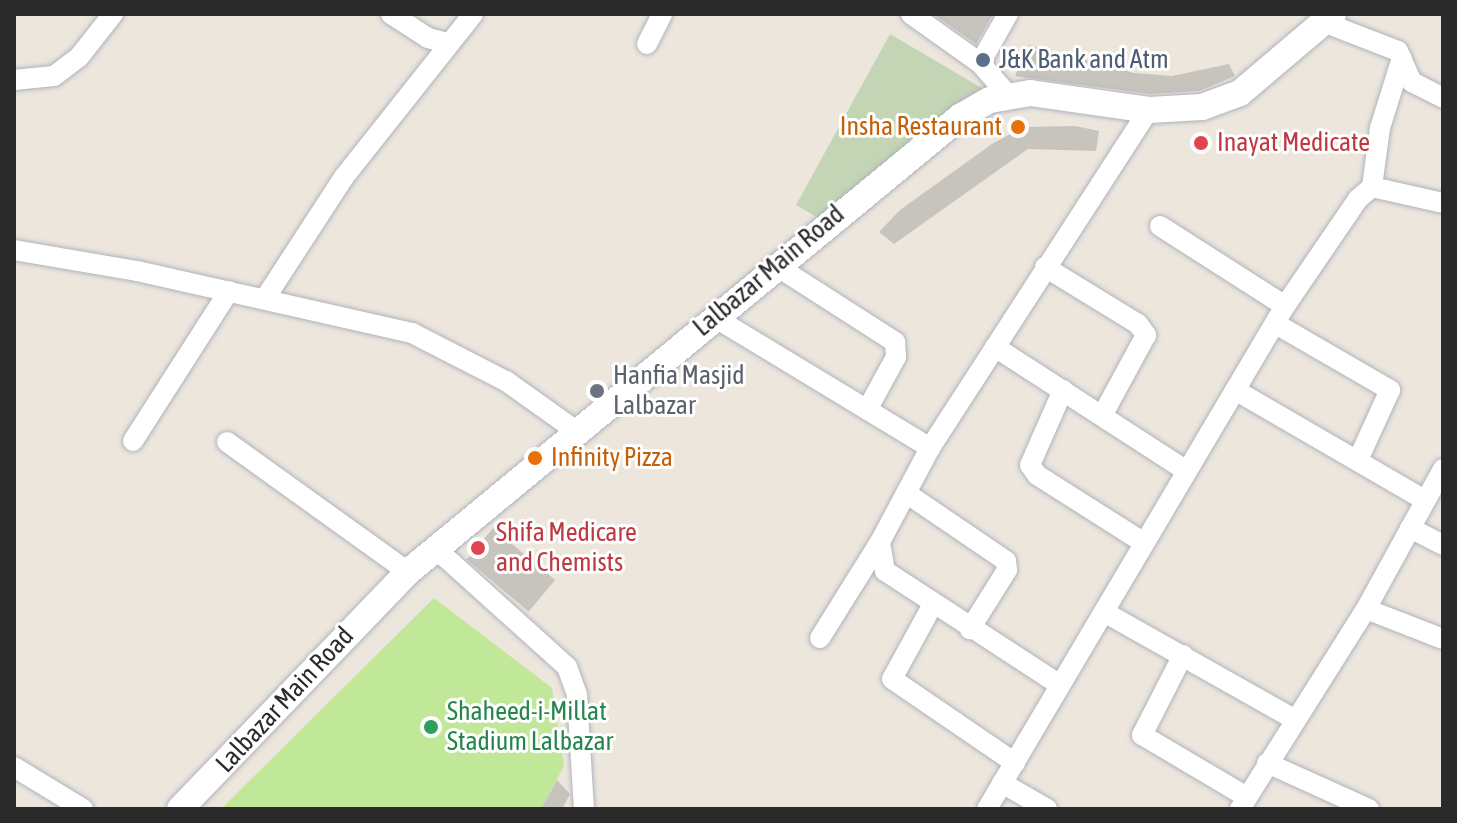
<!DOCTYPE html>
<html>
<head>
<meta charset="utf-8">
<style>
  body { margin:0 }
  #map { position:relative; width:1457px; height:823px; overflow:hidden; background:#ece6dd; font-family:"Asap Condensed",sans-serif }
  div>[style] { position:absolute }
  .cemetery>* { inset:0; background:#c3d5b5 }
  .pitch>* { inset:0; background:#c1e798 }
  .building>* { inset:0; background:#c7c3bd; transform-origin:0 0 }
  .roads { filter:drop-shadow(0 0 2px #b0b3bd) drop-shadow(0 0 2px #b0b3bd) }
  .minor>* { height:20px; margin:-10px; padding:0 10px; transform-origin:10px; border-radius:10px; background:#fff }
  .secondary>* { height:26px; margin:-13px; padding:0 13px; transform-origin:13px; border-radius:13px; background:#fff }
  .dots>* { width:22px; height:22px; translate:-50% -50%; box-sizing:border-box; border:4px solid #fff; border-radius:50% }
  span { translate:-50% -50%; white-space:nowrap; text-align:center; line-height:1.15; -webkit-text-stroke:6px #fff; paint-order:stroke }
  .service-label { font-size:26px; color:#4e5e75 }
  .left { translate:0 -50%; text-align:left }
  .food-label { font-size:26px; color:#c56008 }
  .right { translate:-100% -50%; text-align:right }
  .health-label { font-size:26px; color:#be3a42 }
  .street-label { font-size:26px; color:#2a2a2a }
  .worship-label { font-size:26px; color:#5b616d }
  .leisure-label { font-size:26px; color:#27864d }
  .frame { position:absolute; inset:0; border:16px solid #2a2a2a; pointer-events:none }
</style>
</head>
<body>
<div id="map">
  <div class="cemetery">
    <i style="clip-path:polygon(890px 34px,985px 90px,820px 219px,796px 205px)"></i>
  </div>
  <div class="pitch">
    <i style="clip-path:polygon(434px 598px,552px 688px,564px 766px,541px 809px,221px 809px)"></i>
  </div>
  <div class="building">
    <i style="clip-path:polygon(933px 14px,993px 14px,976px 44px)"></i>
    <i style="clip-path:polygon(1029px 45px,1134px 73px,1172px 76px,1229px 64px,1235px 76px,1199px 91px,1150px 94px,1015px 76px)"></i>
    <i style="clip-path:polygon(1075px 126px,1099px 131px,1096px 151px,1028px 149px,894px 244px,879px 232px,900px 210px,992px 144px,1023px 127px)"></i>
    <i style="left:493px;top:528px;width:81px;height:41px;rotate:40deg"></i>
    <i style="clip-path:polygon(557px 780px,570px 794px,562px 809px,541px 809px)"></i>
  </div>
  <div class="roads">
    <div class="minor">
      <i style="left:391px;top:14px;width:44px;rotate:33deg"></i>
      <i style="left:428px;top:38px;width:20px;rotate:15deg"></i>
      <i style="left:911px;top:14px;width:85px;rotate:35.4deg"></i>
      <i style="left:980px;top:63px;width:43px;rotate:48.8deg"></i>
      <i style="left:1323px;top:22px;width:80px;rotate:21.1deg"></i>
      <i style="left:1398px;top:51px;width:34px;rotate:66deg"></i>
      <i style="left:1412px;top:82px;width:35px;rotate:27deg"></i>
      <i style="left:647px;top:44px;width:34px;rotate:-63deg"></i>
      <i style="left:980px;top:63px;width:56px;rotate:-60.3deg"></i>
      <i style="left:14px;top:80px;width:40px;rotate:-5.7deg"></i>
      <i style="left:54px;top:76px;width:31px;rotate:-37deg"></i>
      <i style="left:79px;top:57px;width:55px;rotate:-51.7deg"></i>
      <i style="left:1372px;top:187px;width:60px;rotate:-82.3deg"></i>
      <i style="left:1380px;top:128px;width:73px;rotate:-72.6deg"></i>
      <i style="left:1160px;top:226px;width:148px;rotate:32.6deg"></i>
      <i style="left:14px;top:250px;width:125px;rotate:9.7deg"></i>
      <i style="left:137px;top:271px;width:282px;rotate:12.7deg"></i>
      <i style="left:412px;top:333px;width:106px;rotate:27.1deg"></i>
      <i style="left:506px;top:381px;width:86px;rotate:35.5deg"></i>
      <i style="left:775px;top:265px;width:143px;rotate:32.7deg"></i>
      <i style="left:895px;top:342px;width:15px;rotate:86deg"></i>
      <i style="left:896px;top:357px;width:60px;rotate:118.7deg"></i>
      <i style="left:1045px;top:267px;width:109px;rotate:31.5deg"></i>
      <i style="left:1138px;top:324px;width:14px;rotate:54deg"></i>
      <i style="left:1146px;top:335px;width:92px;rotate:118.5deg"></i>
      <i style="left:266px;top:297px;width:143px;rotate:-57deg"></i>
      <i style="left:344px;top:177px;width:208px;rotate:-51.6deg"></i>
      <i style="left:714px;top:317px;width:253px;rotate:31.2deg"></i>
      <i style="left:1276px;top:324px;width:132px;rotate:30.1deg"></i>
      <i style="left:1390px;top:390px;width:77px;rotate:114.6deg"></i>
      <i style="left:995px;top:347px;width:226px;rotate:32.9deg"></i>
      <i style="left:1063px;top:390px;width:82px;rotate:113.7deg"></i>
      <i style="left:1030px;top:465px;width:12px;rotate:55deg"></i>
      <i style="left:1037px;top:475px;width:127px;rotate:32.4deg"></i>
      <i style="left:1235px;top:390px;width:220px;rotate:30.1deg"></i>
      <i style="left:133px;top:441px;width:178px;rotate:-57.4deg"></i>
      <i style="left:227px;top:442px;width:223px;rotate:35.7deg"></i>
      <i style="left:906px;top:493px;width:121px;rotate:34.2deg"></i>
      <i style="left:1006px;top:561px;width:9px;rotate:84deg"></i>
      <i style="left:1007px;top:570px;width:70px;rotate:122.1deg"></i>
      <i style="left:1410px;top:528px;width:37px;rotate:27deg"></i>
      <i style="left:435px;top:548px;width:178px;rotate:42deg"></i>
      <i style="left:567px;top:667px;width:30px;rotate:70deg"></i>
      <i style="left:577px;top:695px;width:114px;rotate:86.5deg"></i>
      <i style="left:932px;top:606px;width:83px;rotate:118.7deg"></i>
      <i style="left:892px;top:679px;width:149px;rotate:34.3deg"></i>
      <i style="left:1366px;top:609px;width:83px;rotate:21.3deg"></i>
      <i style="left:1104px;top:612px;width:218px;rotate:29.4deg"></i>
      <i style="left:820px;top:638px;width:113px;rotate:-58deg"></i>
      <i style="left:1183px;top:655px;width:90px;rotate:117.1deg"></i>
      <i style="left:1142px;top:735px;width:122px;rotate:30.6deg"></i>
      <i style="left:1060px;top:685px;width:209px;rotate:-146.9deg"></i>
      <i style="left:885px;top:571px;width:29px;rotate:-100deg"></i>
      <i style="left:880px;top:542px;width:106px;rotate:-62deg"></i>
      <i style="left:930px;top:448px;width:403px;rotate:-57.1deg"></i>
      <i style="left:1267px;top:763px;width:112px;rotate:24.3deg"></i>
      <i style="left:14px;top:767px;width:81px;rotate:31.3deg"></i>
      <i style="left:1002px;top:783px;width:52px;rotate:30deg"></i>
      <i style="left:987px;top:809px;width:585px;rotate:-59.36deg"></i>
      <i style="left:1285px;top:306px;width:130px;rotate:-55.7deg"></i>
      <i style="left:1358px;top:199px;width:18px;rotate:-41deg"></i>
      <i style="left:1372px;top:187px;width:73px;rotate:12.7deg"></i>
      <i style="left:1240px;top:809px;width:236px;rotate:-57.8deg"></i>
      <i style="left:1366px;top:609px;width:160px;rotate:-61.2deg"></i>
    </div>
    <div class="secondary">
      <i style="left:180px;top:809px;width:329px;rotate:-46.1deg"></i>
      <i style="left:408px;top:572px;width:715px;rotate:-39.5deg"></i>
      <i style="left:960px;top:117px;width:34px;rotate:-30deg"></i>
      <i style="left:990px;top:100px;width:41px;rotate:-9.9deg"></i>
      <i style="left:1030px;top:93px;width:120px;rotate:8.1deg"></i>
      <i style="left:1149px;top:110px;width:53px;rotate:-3.2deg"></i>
      <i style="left:1202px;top:107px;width:40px;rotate:-20.2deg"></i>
      <i style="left:1240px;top:93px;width:122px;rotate:-40.3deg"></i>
    </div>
  </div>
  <div class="dots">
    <i style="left:983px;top:60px;background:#5c6f8a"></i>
    <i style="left:1018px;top:127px;background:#e8710a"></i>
    <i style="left:1201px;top:143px;background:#e0444e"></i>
    <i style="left:597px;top:391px;background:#6b7280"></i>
    <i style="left:535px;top:458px;background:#e8710a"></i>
    <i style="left:478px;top:548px;background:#e0444e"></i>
    <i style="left:431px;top:727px;background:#2e9e5b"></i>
  </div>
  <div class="service-label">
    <span class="left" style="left:999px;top:60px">J&amp;K Bank and Atm</span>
  </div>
  <div class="food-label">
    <span class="right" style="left:1002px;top:127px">Insha Restaurant</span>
    <span class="left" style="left:551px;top:458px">Infinity Pizza</span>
  </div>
  <div class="health-label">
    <span class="left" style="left:1217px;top:143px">Inayat Medicate</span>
    <span class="left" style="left:496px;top:548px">Shifa Medicare<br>and Chemists</span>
  </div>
  <div class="street-label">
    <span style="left:769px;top:271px;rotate:-40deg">Lalbazar Main Road</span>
    <span style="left:285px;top:700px;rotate:-47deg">Lalbazar Main Road</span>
  </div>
  <div class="worship-label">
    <span class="left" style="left:613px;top:391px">Hanfia Masjid<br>Lalbazar</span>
  </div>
  <div class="leisure-label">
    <span class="left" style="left:447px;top:727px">Shaheed-i-Millat<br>Stadium Lalbazar</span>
  </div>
  <div class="frame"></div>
</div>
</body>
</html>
